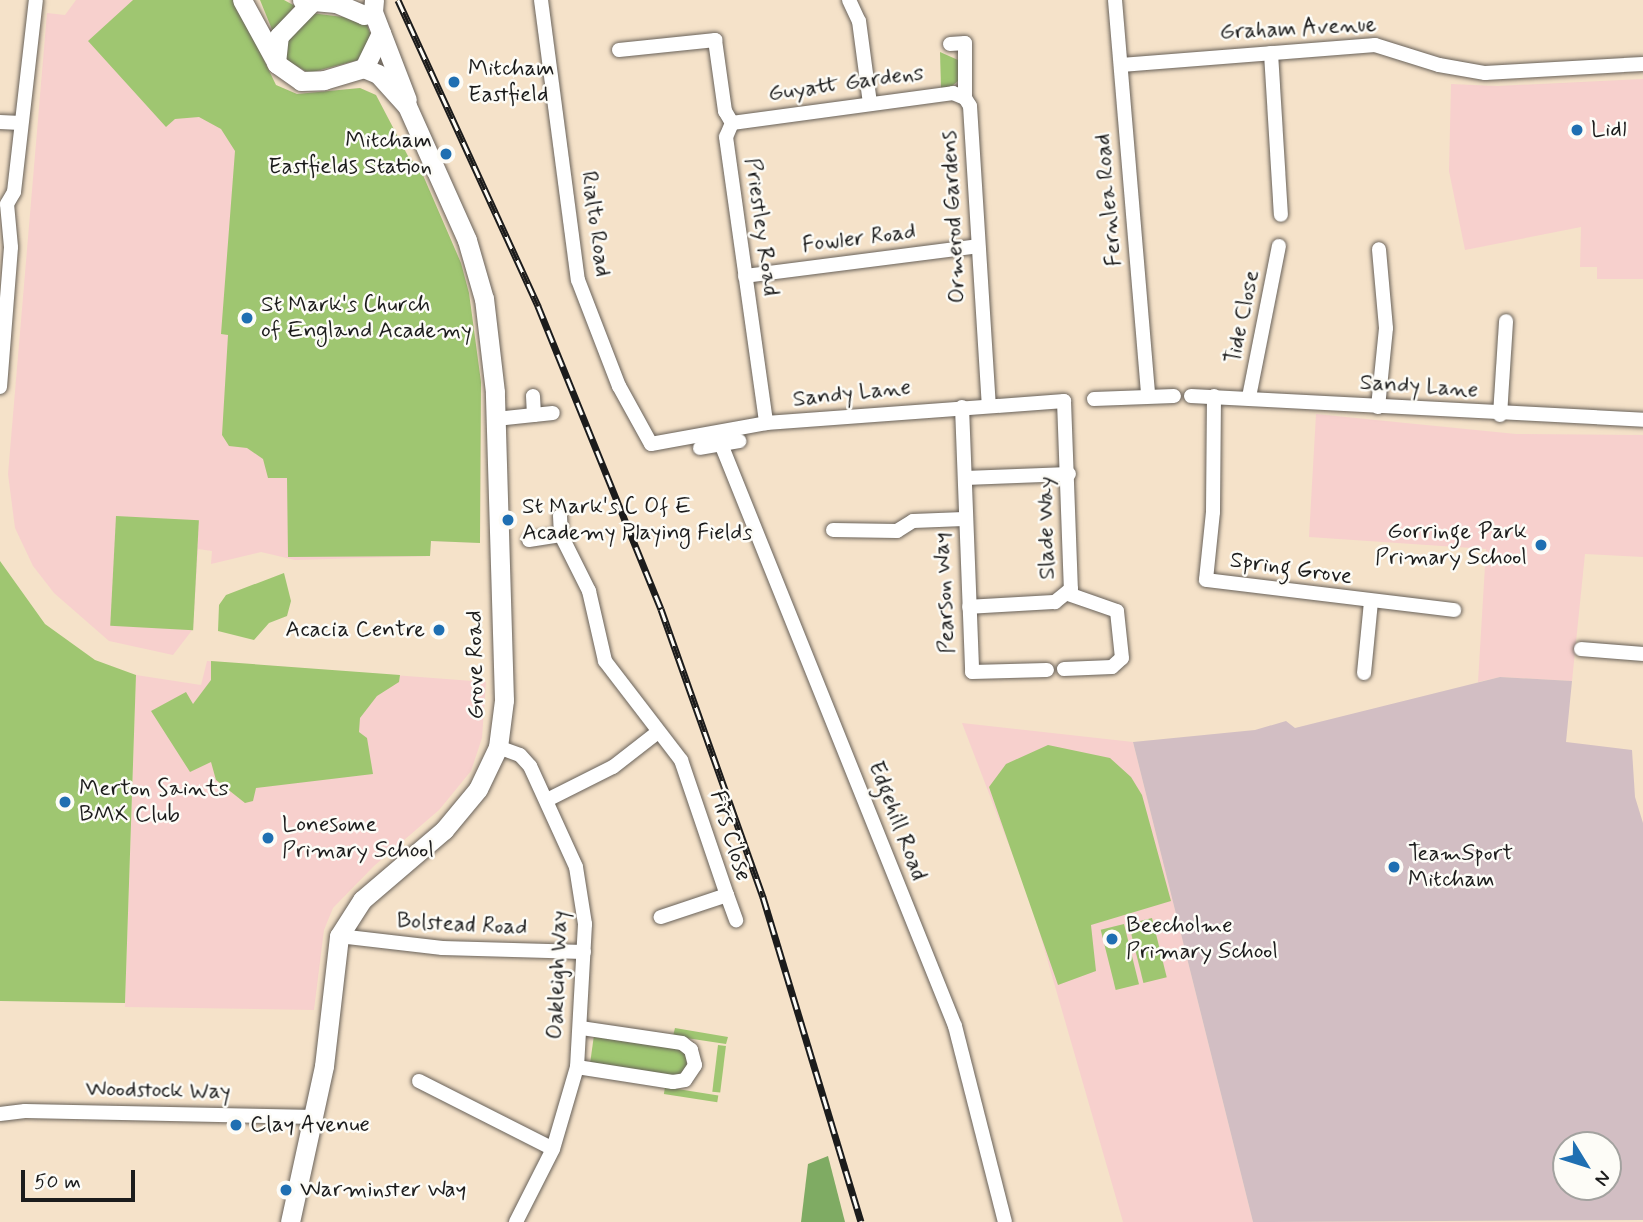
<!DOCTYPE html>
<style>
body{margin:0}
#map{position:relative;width:1643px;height:1222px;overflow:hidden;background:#f5e2c9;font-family:Mynerve,sans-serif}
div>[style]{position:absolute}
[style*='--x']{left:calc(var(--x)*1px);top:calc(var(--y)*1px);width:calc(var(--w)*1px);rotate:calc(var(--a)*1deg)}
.built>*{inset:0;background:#f7d0cd}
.industrial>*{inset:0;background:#d2bec3}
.green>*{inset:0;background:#9fc671;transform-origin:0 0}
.forest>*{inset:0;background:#7fab63}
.roads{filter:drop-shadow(0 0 2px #686159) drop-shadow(0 0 2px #686159)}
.street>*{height:14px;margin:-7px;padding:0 7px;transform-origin:7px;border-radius:7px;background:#fff}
.secondary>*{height:19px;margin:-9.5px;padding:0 9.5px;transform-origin:9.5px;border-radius:9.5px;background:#fff}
.rail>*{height:7px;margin-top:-3.5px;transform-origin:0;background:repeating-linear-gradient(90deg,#fdfcf7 0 13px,#1c1c1c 0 26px);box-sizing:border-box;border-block:2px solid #1c1c1c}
.dots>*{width:19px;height:19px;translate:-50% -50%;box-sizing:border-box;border:4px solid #fdfcf7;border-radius:50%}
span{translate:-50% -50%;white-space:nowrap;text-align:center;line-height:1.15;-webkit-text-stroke:5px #fdfcf7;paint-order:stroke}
.street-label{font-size:23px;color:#1c1c1c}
.poi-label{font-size:23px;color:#1c1c1c}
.left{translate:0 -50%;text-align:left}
.right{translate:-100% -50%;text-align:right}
.north{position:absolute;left:1552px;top:1131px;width:70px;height:70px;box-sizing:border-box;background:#fdfcf7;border:2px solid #a3a29f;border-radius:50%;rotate:128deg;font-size:19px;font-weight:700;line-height:28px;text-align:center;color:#1c1c1c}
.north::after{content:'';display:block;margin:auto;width:24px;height:32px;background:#1f6fb2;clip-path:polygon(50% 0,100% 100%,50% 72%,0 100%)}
.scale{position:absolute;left:21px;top:1170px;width:114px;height:32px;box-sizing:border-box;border:4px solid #1c1c1c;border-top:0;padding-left:9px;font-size:21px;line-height:24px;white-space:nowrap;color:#1c1c1c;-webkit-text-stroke:5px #fdfcf7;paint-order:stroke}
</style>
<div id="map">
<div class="built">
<i style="clip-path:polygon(76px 0,235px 0,276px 85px,297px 94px,360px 88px,376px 95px,409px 158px,419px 166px,461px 263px,469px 293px,481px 382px,480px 543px,431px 541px,430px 556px,295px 560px,261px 552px,211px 564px,212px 551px,198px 549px,193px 629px,173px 655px,109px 641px,54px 593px,33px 566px,15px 528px,8px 474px,47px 13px,65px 15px)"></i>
<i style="clip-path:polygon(1643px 79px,1643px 279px,1597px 279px,1597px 267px,1580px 267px,1581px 227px,1465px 250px,1449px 171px,1451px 84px,1497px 86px)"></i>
<i style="clip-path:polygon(1316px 414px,1516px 434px,1643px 435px,1643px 557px,1585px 554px,1572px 681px,1500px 677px,1478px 682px,1486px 549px,1309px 537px)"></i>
<i style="clip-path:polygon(207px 661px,486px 682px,482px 738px,471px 771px,439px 810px,374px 866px,333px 908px,324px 930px,314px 1010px,125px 1007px,136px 675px,201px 685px)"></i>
<i style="clip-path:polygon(962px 723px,1133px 742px,1253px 1222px,1123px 1222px,1031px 903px)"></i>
</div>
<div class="industrial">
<i style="clip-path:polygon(evenodd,1500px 677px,1572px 681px,1566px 742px,1632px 750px,1635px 797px,1643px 823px,1643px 1220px,1253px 1222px,1133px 742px,1255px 730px,1286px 721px,1295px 728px,1500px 677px,1566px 1145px,1608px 1145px,1608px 1187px,1566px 1187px,1566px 1145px)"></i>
</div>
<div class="green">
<i style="clip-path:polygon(133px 0,235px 0,276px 85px,297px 94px,360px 88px,376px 95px,409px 158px,419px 166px,461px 263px,469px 293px,481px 382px,480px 543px,431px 541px,430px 556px,288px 557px,287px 478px,268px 478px,263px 459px,247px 448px,229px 446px,222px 435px,228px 335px,221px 334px,235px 151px,221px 129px,199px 117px,175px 119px,166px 127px,88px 41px)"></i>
<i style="clip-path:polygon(260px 0,284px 0,295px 6px,273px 32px)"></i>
<i style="clip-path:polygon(311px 13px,359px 19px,367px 25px,371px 36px,362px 59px,309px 73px,286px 60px,285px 36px)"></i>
<i style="clip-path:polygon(940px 52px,958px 60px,958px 81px,952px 86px,941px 88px)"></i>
<i style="left:116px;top:516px;width:83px;height:110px;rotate:3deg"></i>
<i style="clip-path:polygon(0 561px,45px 624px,95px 660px,136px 675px,125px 1003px,0 1001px)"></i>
<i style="clip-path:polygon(284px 573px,291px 601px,287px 616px,269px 623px,254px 640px,218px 631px,219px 605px,226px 595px)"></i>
<i style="clip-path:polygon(211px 661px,400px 675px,399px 682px,377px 696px,360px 718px,359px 732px,367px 738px,373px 774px,256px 788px,253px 801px,245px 803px,216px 780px,211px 762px,190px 772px,151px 711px,186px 692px,193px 704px,211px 680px)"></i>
<i style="clip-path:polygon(1048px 745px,1110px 758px,1131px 777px,1142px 795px,1171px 901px,1091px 925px,1096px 971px,1058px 985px,989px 787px,1006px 764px)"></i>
<i style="left:1152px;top:918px;width:61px;height:24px;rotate:76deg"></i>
<i style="left:1124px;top:924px;width:62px;height:24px;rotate:76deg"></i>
<i style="clip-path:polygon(675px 1028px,728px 1037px,726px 1044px,673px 1036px)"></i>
<i style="clip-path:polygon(594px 1035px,679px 1048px,686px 1053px,687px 1068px,678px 1077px,590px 1064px)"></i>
<i style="left:718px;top:1045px;width:8px;height:47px;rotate:7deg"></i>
<i style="left:665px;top:1087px;width:54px;height:7px;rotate:9deg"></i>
</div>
<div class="forest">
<i style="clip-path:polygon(828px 1156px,845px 1222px,801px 1222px,808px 1164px)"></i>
</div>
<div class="roads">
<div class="street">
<i style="--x:541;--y:0;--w:282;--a:82.5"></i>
<i style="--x:578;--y:280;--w:114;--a:68.9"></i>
<i style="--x:619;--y:386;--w:66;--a:61.1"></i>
<i style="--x:651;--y:444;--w:117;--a:-10.3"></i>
<i style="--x:766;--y:423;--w:299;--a:-4.2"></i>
<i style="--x:1064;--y:401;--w:188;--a:87.9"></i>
<i style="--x:1071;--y:589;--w:21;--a:141"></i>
<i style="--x:1055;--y:602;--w:86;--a:176.7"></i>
<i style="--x:849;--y:0;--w:23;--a:65"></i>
<i style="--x:859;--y:21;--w:83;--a:82.4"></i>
<i style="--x:1115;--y:0;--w:397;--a:85.2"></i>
<i style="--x:950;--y:44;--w:15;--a:-4"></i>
<i style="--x:965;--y:43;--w:55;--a:90"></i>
<i style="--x:965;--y:98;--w:9;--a:58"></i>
<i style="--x:970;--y:106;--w:300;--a:86.4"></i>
<i style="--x:619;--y:50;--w:97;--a:-5.9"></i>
<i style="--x:715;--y:40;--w:72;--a:82"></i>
<i style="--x:725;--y:111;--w:14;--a:60"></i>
<i style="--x:732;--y:123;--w:15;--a:113"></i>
<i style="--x:726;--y:137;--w:289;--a:82"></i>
<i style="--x:1271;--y:53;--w:162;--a:86.5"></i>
<i style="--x:1121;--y:65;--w:255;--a:-4.5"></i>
<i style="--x:1375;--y:45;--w:67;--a:17.4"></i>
<i style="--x:1439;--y:65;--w:47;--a:9.9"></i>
<i style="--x:1485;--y:73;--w:158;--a:-3.3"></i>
<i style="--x:0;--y:122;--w:21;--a:3"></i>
<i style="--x:732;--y:123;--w:223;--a:-7.7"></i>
<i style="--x:953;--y:93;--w:13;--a:23"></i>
<i style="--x:745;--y:276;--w:235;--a:-7.3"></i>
<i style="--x:0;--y:387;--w:140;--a:-85.5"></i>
<i style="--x:11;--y:247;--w:43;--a:-95.3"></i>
<i style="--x:7;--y:204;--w:14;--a:-60"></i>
<i style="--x:14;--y:192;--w:193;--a:-83.5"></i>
<i style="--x:533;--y:396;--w:19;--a:87"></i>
<i style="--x:1191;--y:396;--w:453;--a:3"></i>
<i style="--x:1214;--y:396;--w:116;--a:90.5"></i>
<i style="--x:1213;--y:512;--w:68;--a:95.9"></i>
<i style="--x:1206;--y:580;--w:250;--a:6.9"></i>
<i style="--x:1249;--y:397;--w:154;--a:-78.8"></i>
<i style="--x:1094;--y:399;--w:80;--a:-2.1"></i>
<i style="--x:962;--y:407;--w:265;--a:87.8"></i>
<i style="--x:972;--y:672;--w:75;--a:-1.5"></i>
<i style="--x:1378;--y:407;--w:79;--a:-84.2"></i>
<i style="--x:1386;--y:328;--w:79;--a:-95.1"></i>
<i style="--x:1500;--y:415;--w:94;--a:-86.3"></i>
<i style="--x:496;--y:419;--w:57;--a:-6"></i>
<i style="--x:721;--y:444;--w:627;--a:68.1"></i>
<i style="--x:955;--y:1026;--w:202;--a:75.7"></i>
<i style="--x:700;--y:448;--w:40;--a:-10"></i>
<i style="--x:965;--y:478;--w:104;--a:-2.2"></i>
<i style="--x:560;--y:516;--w:19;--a:87"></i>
<i style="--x:561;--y:535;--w:63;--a:63.4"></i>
<i style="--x:589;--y:591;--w:72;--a:77.1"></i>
<i style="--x:605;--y:661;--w:125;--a:52.5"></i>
<i style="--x:681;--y:760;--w:143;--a:71.2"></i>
<i style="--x:727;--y:895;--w:70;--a:161.6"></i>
<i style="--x:833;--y:530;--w:64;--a:0.9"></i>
<i style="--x:897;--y:531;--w:19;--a:-32"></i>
<i style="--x:913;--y:521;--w:51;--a:-2.2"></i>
<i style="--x:529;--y:540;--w:32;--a:-9"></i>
<i style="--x:1581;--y:649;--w:62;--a:4.6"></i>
<i style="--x:1064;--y:669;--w:48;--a:-2.4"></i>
<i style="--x:1112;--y:667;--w:13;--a:-42"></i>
<i style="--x:1122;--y:658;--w:47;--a:-96.1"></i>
<i style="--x:1117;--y:611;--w:52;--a:-160.9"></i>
<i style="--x:1364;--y:673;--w:71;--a:-84.4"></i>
<i style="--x:498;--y:747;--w:23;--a:20"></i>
<i style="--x:520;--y:755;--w:15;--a:48"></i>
<i style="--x:530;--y:766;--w:111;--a:65.5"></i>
<i style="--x:576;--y:867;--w:58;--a:81"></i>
<i style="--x:585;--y:924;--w:143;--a:93.2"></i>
<i style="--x:577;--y:1067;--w:85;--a:106.3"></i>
<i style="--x:553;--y:1149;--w:82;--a:116.9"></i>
<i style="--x:547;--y:800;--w:74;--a:-26.6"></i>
<i style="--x:613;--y:767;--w:57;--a:-37.9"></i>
<i style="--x:727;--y:895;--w:27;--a:70"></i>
<i style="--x:339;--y:936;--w:104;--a:6.6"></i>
<i style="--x:442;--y:948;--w:142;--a:1.6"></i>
<i style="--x:577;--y:1067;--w:97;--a:8.9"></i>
<i style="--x:673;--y:1082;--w:12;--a:-9"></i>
<i style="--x:685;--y:1080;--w:18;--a:-56"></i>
<i style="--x:695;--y:1065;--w:16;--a:-105"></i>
<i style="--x:691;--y:1050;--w:11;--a:-142"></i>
<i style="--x:682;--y:1043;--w:101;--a:-171.5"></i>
<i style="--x:419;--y:1081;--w:150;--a:26.9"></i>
<i style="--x:0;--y:1114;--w:25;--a:-7"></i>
<i style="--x:25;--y:1111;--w:290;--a:1.2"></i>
</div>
<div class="secondary">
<i style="--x:242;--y:0;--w:73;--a:61.3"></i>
<i style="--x:277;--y:64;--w:29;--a:35"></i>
<i style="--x:301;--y:81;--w:23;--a:-2"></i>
<i style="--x:324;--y:80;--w:42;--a:-16.7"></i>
<i style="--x:364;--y:68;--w:39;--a:-64"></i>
<i style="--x:302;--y:0;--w:34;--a:5"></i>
<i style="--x:336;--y:3;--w:30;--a:23"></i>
<i style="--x:364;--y:15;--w:9;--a:-18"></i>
<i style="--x:374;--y:0;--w:12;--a:95"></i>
<i style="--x:373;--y:12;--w:94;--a:68.9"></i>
<i style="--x:276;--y:63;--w:27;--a:-84"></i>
<i style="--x:279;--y:36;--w:46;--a:-45.9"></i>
<i style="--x:290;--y:1222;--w:160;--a:-77.7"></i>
<i style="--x:324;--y:1066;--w:131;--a:-83.4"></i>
<i style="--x:339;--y:936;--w:43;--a:-57.4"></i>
<i style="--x:362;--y:900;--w:108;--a:-40.5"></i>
<i style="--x:444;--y:830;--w:53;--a:-50.3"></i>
<i style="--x:478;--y:789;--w:47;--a:-64.5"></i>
<i style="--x:498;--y:747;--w:47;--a:-82.7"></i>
<i style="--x:504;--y:700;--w:308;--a:-91.7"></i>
<i style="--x:495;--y:392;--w:94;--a:-96.7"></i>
<i style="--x:484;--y:299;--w:61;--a:-106.1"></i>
<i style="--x:467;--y:240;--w:147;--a:-114.1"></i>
<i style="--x:407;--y:106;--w:43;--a:-132.2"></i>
<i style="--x:378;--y:74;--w:15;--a:-157"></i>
</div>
</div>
<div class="rail">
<i style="--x:398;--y:0;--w:337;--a:65.4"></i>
<i style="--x:538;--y:306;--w:327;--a:67.9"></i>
<i style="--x:661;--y:609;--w:306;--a:70.5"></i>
<i style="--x:763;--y:897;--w:339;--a:73.2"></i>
</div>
<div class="dots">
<i style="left:454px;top:82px;background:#1f6fb2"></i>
<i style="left:1577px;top:130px;background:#1f6fb2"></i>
<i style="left:446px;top:154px;background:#1f6fb2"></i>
<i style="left:247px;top:318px;background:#1f6fb2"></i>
<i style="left:508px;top:520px;background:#1f6fb2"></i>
<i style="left:1541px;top:545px;background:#1f6fb2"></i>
<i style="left:439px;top:630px;background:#1f6fb2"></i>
<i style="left:65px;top:802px;background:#1f6fb2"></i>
<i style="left:268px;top:838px;background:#1f6fb2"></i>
<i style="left:1394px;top:867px;background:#1f6fb2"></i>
<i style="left:1112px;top:939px;background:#1f6fb2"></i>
<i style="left:236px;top:1125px;background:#1f6fb2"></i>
<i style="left:286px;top:1190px;background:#1f6fb2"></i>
</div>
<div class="street-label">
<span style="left:1298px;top:29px;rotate:-3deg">Graham Avenue</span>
<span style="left:846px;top:84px;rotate:-8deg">Guyatt Gardens</span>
<span style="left:1109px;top:200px;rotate:-95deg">Fernlea Road</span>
<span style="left:954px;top:217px;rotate:-93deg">Ormerod Gardens</span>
<span style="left:595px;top:224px;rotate:82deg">Rialto Road</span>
<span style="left:761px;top:227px;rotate:82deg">Priestley Road</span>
<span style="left:859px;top:239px;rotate:-7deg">Fowler Road</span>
<span style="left:1243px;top:317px;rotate:-78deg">Tide Close</span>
<span style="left:1419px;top:387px;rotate:4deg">Sandy Lane</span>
<span style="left:852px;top:394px;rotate:-6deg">Sandy Lane</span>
<span style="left:1047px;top:528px;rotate:-91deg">Slade Way</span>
<span style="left:1291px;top:569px;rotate:8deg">Spring Grove</span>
<span style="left:945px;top:593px;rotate:-93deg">Pearson Way</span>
<span style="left:476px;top:665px;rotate:-91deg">Grove Road</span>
<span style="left:897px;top:821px;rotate:69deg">Edgehill Road</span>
<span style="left:730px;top:836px;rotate:73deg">Firs Close</span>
<span style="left:462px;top:925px;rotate:3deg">Bolstead Road</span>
<span style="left:558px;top:975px;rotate:-88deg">Oakleigh Way</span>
<span style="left:158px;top:1091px;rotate:1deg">Woodstock Way</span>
</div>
<div class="poi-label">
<span class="left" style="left:468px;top:82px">Mitcham<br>Eastfield</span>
<span class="left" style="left:1591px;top:130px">Lidl</span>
<span class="right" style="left:432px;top:154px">Mitcham<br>Eastfields Station</span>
<span class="left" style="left:261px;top:318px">St Mark's Church<br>of England Academy</span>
<span class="left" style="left:522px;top:520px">St Mark's C Of E<br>Academy Playing Fields</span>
<span class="right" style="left:1527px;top:545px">Gorringe Park<br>Primary School</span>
<span class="right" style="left:425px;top:630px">Acacia Centre</span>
<span class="left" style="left:79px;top:802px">Merton Saints<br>BMX Club</span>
<span class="left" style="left:282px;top:838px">Lonesome<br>Primary School</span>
<span class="left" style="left:1408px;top:867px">TeamSport<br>Mitcham</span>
<span class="left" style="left:1126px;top:939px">Beecholme<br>Primary School</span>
<span class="left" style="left:250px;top:1125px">Clay Avenue</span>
<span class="left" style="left:300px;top:1190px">Warminster Way</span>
</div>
<div class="north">N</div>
<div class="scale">50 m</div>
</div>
